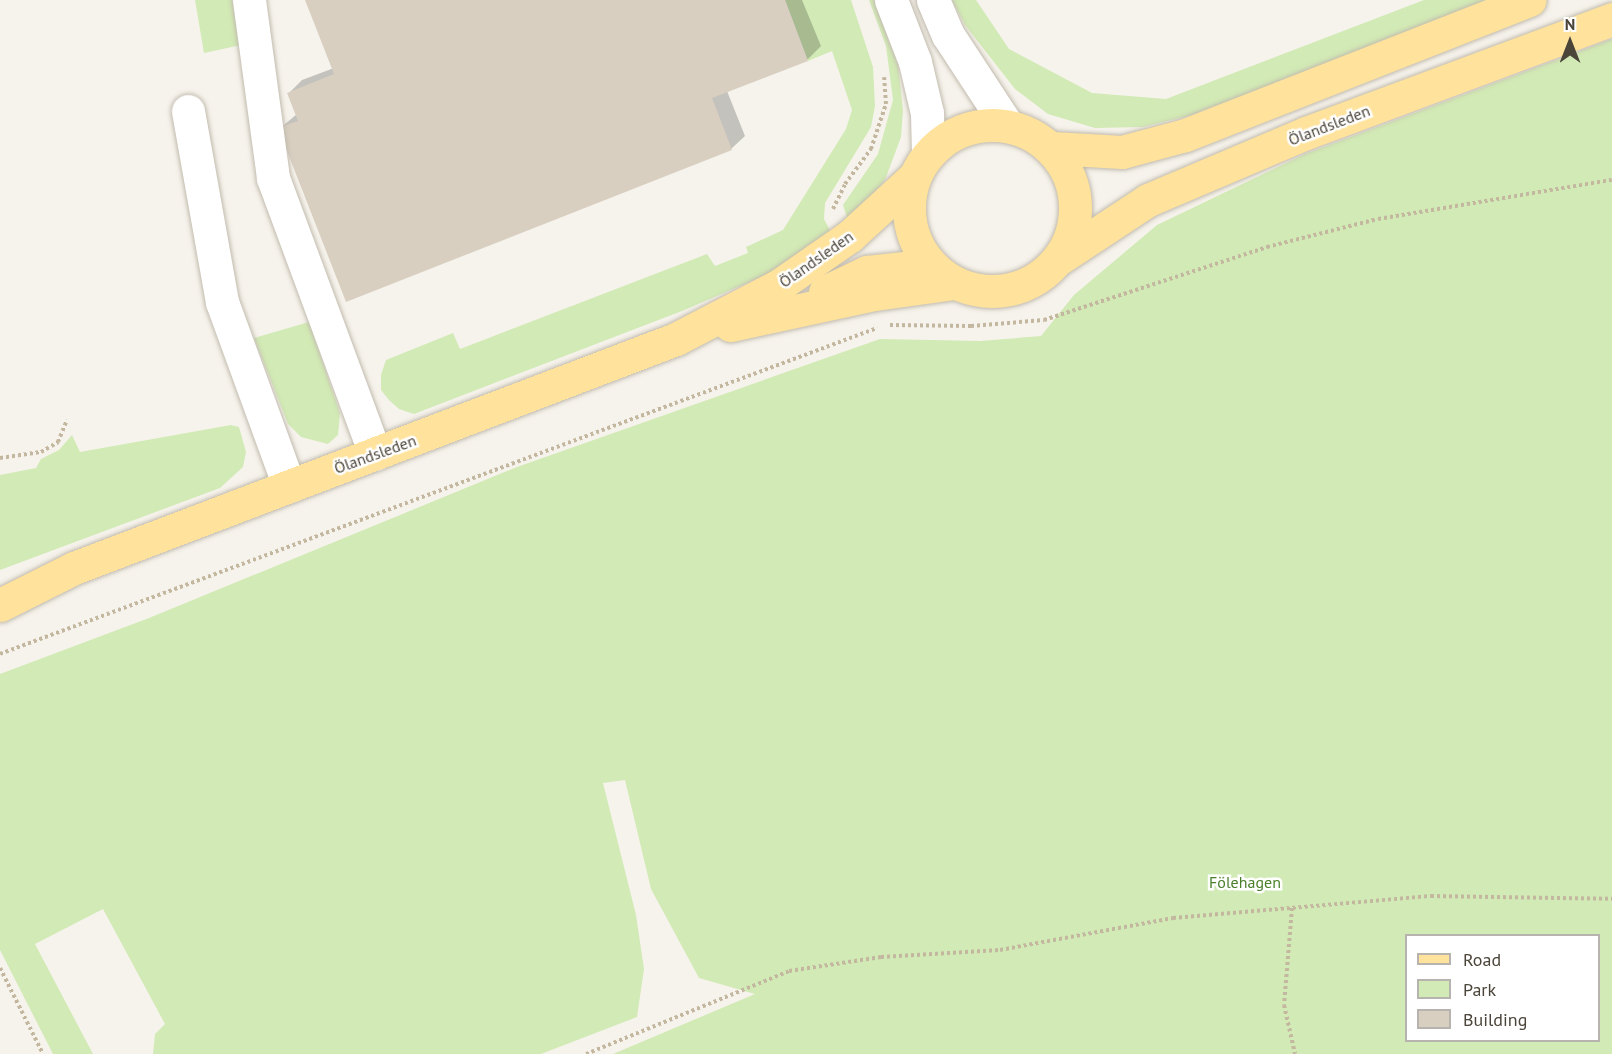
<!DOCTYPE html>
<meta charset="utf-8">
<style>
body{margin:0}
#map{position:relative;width:1612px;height:1054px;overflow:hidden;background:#f6f3ec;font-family:"PT Sans",sans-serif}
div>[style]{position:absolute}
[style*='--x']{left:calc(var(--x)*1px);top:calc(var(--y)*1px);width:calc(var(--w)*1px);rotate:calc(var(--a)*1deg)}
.green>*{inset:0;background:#d2eab5}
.shadow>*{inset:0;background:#0003}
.building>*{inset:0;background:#d8cfc1}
.path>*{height:4px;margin-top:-2px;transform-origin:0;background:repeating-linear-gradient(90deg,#c4b79f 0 3px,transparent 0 6px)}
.roads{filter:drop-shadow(0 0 2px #c2bbae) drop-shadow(0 0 2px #c2bbae)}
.minor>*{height:33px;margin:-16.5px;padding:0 16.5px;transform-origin:16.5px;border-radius:16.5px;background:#fff}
.major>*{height:33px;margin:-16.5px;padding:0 16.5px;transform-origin:16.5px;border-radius:16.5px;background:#ffe39c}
.major>.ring{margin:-16.5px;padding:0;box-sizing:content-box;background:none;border:33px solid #ffe39c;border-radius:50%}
span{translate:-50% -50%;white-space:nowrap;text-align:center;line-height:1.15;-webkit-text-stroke:5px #fff;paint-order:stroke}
.street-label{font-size:16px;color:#4b4439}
.park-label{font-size:16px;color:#4a7f2a}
.legend{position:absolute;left:1405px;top:934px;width:195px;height:108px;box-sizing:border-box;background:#fff;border:2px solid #b7b4b0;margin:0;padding:8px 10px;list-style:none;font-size:18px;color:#4b4439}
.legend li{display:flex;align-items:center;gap:12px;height:30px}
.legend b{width:30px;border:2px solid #b7b4b0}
.north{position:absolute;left:1540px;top:12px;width:60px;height:60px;-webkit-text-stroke:4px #fff;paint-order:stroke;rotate:0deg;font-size:16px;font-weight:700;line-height:24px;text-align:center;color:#4b4439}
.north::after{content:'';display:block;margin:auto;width:21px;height:27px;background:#4b4439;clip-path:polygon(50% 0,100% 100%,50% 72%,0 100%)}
</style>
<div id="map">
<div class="green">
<i style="clip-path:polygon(195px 0,232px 0,241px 45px,204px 53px)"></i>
<i style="clip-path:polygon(785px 0,851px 0,873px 67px,875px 106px,871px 127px,825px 203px,824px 219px,833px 236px,787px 266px,682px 311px,414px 414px,399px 409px,389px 400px,381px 390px,381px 375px,386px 360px,453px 333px,460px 349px,707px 254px,715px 266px,748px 253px,746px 247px,783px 230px,846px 129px,852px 110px,832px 51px,808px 61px)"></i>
<i style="clip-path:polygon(869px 0,874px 0,898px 65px,903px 111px,901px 137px,885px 180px,849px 224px,843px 205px,878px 154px,893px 100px,886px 46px)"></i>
<i style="clip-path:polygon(952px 0,976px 0,1009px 49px,1092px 93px,1166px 99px,1424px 0,1491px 0,1192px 115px,1143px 127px,1095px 128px,1048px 114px,1015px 89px,965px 25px)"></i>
<i style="clip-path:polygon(evenodd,1612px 39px,1612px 1054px,613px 1054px,755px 994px,699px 978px,651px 889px,625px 780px,603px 783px,636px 915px,644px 969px,637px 1017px,541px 1054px,153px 1054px,155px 1034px,165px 1024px,103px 909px,35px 944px,93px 1054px,53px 1054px,0 950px,0 674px,149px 618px,517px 467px,880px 339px,980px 341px,1041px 336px,1074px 295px,1157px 225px,1305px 154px,1612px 39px,1406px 936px,1598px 936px,1598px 1040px,1406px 1040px,1406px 936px)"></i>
<i style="clip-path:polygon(309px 322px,340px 413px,338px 435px,328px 444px,301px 437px,288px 424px,254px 338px)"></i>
<i style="clip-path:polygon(231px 425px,239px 427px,246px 452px,243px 467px,220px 488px,0 570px,0 475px,36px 468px,41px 459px,59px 450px,72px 435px,80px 452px)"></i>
</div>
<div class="shadow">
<i style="clip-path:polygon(307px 0,802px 0,821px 46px,808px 59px,727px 91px,745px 136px,731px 149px,279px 129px,297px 114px,289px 93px,302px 80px,334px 68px)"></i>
</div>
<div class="building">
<i style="clip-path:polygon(305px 0,785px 0,808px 61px,712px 98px,732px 150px,346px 302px,278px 128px,298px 121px,287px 93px,334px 74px)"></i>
</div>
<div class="path">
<i style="--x:833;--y:209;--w:28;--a:-64"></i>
<i style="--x:845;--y:184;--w:44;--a:-53.4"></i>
<i style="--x:871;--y:149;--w:47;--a:-71.6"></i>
<i style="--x:886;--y:104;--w:27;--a:-94"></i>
<i style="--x:890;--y:325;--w:81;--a:0.7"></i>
<i style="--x:971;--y:326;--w:73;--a:-4.7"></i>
<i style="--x:1044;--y:320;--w:235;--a:-18.1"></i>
<i style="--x:1267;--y:247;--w:114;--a:-14.2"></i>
<i style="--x:1378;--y:219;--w:237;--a:-9.5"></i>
<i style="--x:0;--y:458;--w:41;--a:-8.3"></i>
<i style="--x:41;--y:452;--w:20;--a:-30"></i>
<i style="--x:58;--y:442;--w:24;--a:-68"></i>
<i style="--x:0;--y:654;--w:936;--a:-20.39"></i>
<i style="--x:1292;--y:908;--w:97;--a:94.7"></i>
<i style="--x:1284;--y:1005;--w:50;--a:77.3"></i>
<i style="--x:0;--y:968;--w:96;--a:63.4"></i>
<i style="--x:586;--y:1054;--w:219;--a:-22.2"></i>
<i style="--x:789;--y:971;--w:93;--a:-8.7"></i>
<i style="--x:881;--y:957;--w:119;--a:-3.4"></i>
<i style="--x:1000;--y:950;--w:176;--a:-10.5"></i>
<i style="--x:1173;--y:918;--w:259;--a:-4.9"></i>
<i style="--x:1431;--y:896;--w:181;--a:0.9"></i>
</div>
<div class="roads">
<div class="minor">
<i style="--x:249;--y:0;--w:180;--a:82.3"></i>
<i style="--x:273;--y:178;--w:294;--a:69.7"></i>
<i style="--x:891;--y:0;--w:66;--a:68.8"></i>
<i style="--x:915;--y:62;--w:52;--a:76.8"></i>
<i style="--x:927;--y:113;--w:40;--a:88.6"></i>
<i style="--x:933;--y:0;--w:38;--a:67"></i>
<i style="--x:948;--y:35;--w:108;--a:56.8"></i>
<i style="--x:188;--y:111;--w:194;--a:79.9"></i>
<i style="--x:222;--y:302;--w:196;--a:70"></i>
</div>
<div class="major">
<i class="ring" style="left:909px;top:125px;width:133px;height:133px"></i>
<i style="--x:1052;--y:148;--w:70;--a:3.3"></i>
<i style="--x:1122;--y:152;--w:65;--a:-15.1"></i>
<i style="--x:1185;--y:135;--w:370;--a:-21.4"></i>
<i style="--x:1060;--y:258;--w:105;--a:-33.4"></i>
<i style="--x:1148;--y:200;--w:172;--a:-23"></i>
<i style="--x:1306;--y:133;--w:327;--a:-20.4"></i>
<i style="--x:825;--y:292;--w:47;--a:-25.5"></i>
<i style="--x:867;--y:272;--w:54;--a:-6.3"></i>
<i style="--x:730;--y:325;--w:148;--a:-12.1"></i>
<i style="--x:875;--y:294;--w:80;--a:-7.9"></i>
<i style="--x:0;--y:605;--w:83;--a:-26.6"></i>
<i style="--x:74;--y:568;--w:644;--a:-20.83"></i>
<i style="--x:676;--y:339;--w:115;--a:-27.5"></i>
<i style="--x:778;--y:286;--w:88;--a:-34.8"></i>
<i style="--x:850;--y:236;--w:86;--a:-42.6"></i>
</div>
</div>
<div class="street-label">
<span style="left:1329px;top:125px;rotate:-21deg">Ölandsleden</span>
<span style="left:816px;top:259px;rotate:-35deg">Ölandsleden</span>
<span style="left:375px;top:454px;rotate:-20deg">Ölandsleden</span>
</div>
<div class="park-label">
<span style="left:1245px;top:882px">Fölehagen</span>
</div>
<ul class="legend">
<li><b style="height:8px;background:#ffe39c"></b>Road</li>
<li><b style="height:16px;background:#d2eab5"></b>Park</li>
<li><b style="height:16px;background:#d8cfc1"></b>Building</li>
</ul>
<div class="north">N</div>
</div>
